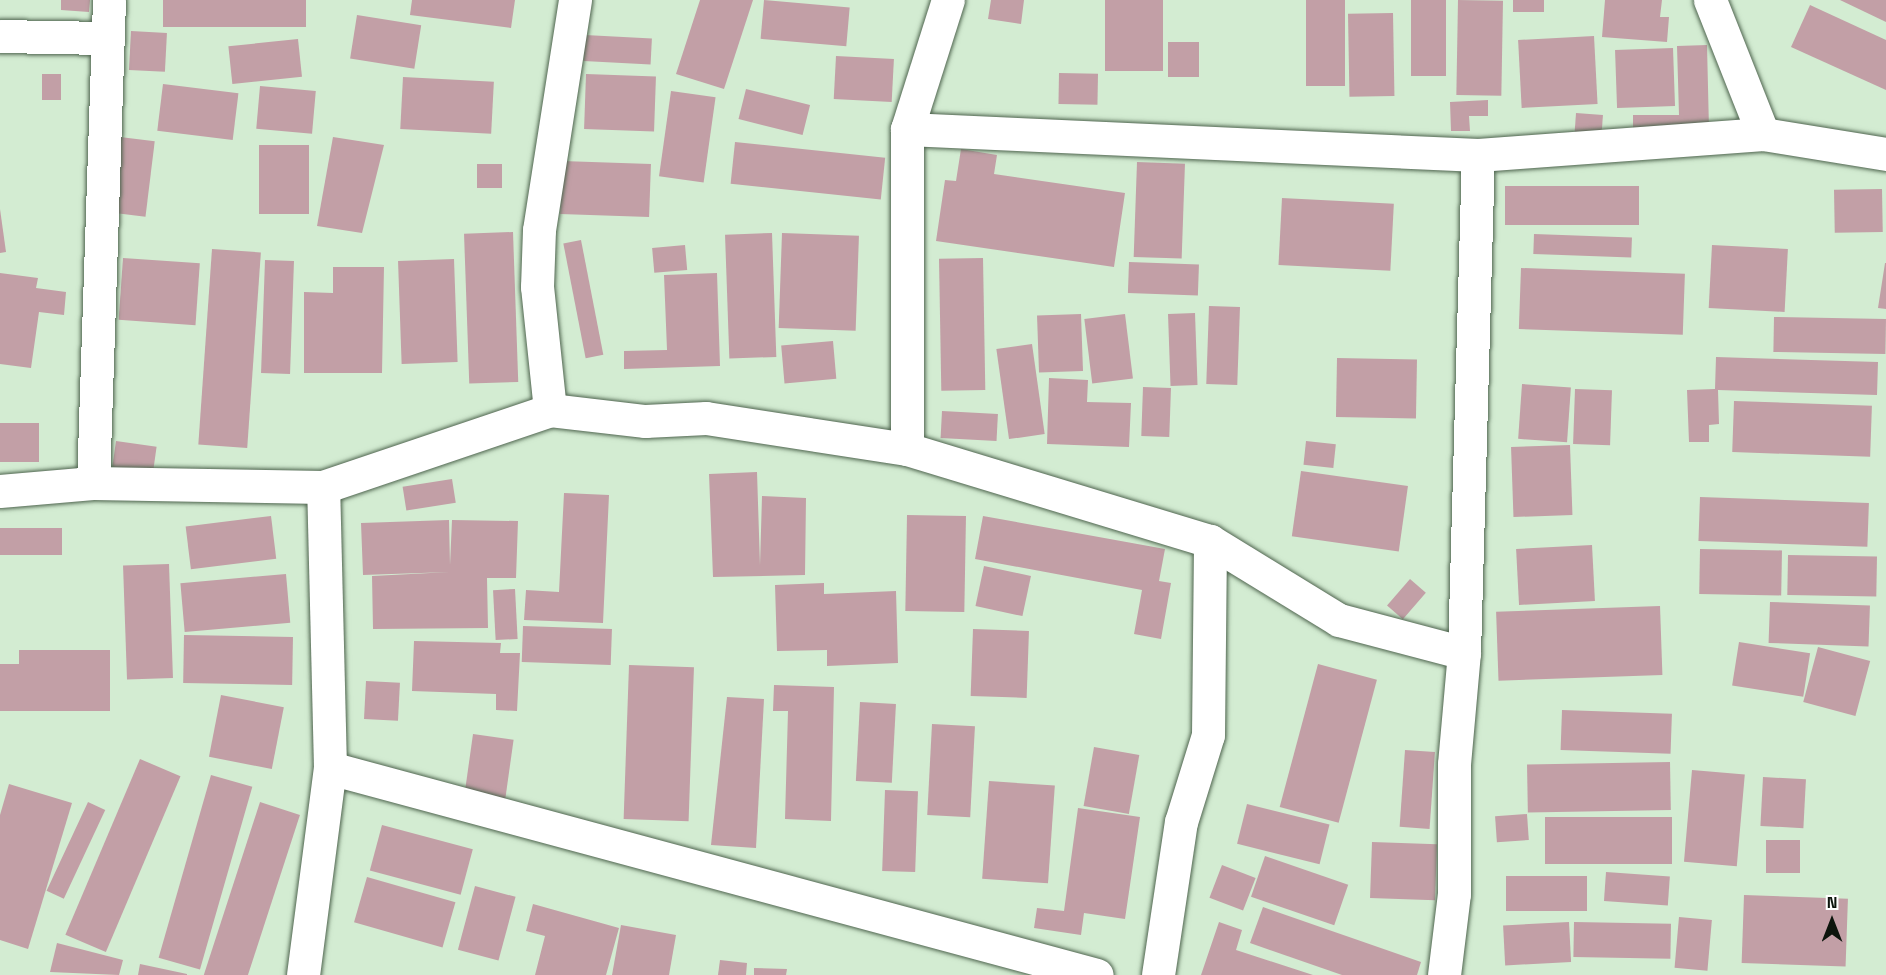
<!DOCTYPE html>
<style>
body{margin:0}
#map{position:relative;width:1886px;height:975px;overflow:hidden;background:#d3ecd2;font-family:"Space Grotesk",sans-serif}
div>[style]{position:absolute}
[style*='--x']{left:calc(var(--x)*1px);top:calc(var(--y)*1px);width:calc(var(--w)*1px);rotate:calc(var(--a)*1deg)}
.building>*{inset:0;background:#c29fa6;transform-origin:0 0}
.roads{filter:drop-shadow(0 0 2px #4f654f) drop-shadow(0 0 2px #4f654f)}
.minor>*{height:33px;margin:-16.5px;padding:0 16.5px;transform-origin:16.5px;border-radius:16.5px;background:#fff}
span{translate:-50% -50%;white-space:nowrap;text-align:center;line-height:1.15;-webkit-text-stroke:4.5px #fff;paint-order:stroke}
.north{position:absolute;left:1802px;top:891px;width:60px;height:60px;-webkit-text-stroke:4px #fff;paint-order:stroke;rotate:0deg;font-size:16px;font-weight:700;line-height:24px;text-align:center;color:#0d150d}
.north::after{content:'';display:block;margin:auto;width:21px;height:27px;background:#0d150d;clip-path:polygon(50% 0,100% 100%,50% 72%,0 100%)}
</style>
<div id="map">
<div class="building">
<i style="clip-path:polygon(61px 0,90px 0,89px 12px,61px 10px)"></i>
<i style="left:163px;top:0;width:143px;height:27px"></i>
<i style="clip-path:polygon(412px 0,515px 0,511px 28px,410px 15px)"></i>
<i style="clip-path:polygon(700px 0,753px 0,724px 89px,676px 74px)"></i>
<i style="left:764px;top:0;width:86px;height:39px;rotate:5deg"></i>
<i style="clip-path:polygon(991px 0,1024px 0,1021px 24px,988px 19px)"></i>
<i style="left:1105px;top:0;width:58px;height:71px"></i>
<i style="left:1306px;top:0;width:39px;height:86px"></i>
<i style="left:1411px;top:0;width:35px;height:76px"></i>
<i style="left:1458px;top:0;width:45px;height:95px;rotate:1deg"></i>
<i style="left:1513px;top:0;width:31px;height:12px"></i>
<i style="clip-path:polygon(1605px 0,1662px 0,1660px 17px,1669px 17px,1667px 42px,1602px 37px)"></i>
<i style="clip-path:polygon(1840px 0,1886px 0,1886px 22px)"></i>
<i style="clip-path:polygon(1810px 5px,1886px 40px,1886px 90px,1791px 47px)"></i>
<i style="left:1393px;top:13px;width:83px;height:45px;rotate:89deg"></i>
<i style="left:357px;top:15px;width:65px;height:44px;rotate:9deg"></i>
<i style="left:131px;top:31px;width:36px;height:39px;rotate:3deg"></i>
<i style="left:585px;top:35px;width:67px;height:26px;rotate:3deg"></i>
<i style="left:1594px;top:36px;width:68px;height:76px;rotate:87deg"></i>
<i style="left:298px;top:39px;width:38px;height:70px;rotate:84deg"></i>
<i style="left:1168px;top:42px;width:31px;height:35px"></i>
<i style="clip-path:polygon(1707px 45px,1709px 129px,1633px 130px,1633px 115px,1679px 115px,1677px 46px)"></i>
<i style="left:1673px;top:48px;width:58px;height:58px;rotate:88deg"></i>
<i style="left:836px;top:56px;width:58px;height:43px;rotate:3deg"></i>
<i style="left:1059px;top:73px;width:39px;height:31px;rotate:1deg"></i>
<i style="left:42px;top:74px;width:19px;height:26px"></i>
<i style="left:586px;top:74px;width:70px;height:55px;rotate:2deg"></i>
<i style="left:403px;top:77px;width:91px;height:52px;rotate:3deg"></i>
<i style="left:163px;top:84px;width:76px;height:47px;rotate:7deg"></i>
<i style="left:260px;top:86px;width:56px;height:43px;rotate:5deg"></i>
<i style="left:746px;top:89px;width:66px;height:31px;rotate:14deg"></i>
<i style="left:671px;top:91px;width:45px;height:86px;rotate:8deg"></i>
<i style="clip-path:polygon(1488px 100px,1488px 116px,1469px 116px,1470px 131px,1451px 131px,1450px 102px)"></i>
<i style="left:1576px;top:113px;width:27px;height:25px;rotate:4deg"></i>
<i style="left:120px;top:137px;width:35px;height:76px;rotate:7deg"></i>
<i style="clip-path:polygon(333px 137px,384px 145px,362px 233px,317px 226px)"></i>
<i style="left:735px;top:142px;width:151px;height:42px;rotate:6deg"></i>
<i style="left:259px;top:145px;width:50px;height:69px"></i>
<i style="clip-path:polygon(961px 149px,997px 155px,994px 174px,1125px 193px,1114px 267px,936px 241px,945px 180px,956px 181px)"></i>
<i style="left:562px;top:161px;width:89px;height:53px;rotate:2deg"></i>
<i style="left:1137px;top:162px;width:48px;height:95px;rotate:2deg"></i>
<i style="left:477px;top:164px;width:25px;height:24px"></i>
<i style="left:1505px;top:186px;width:134px;height:39px"></i>
<i style="left:1882px;top:189px;width:43px;height:48px;rotate:89deg"></i>
<i style="left:1282px;top:198px;width:112px;height:67px;rotate:3deg"></i>
<i style="clip-path:polygon(0 209px,6px 252px,0 253px)"></i>
<i style="left:513px;top:232px;width:150px;height:49px;rotate:88deg"></i>
<i style="left:772px;top:233px;width:124px;height:47px;rotate:88deg"></i>
<i style="left:782px;top:233px;width:77px;height:95px;rotate:2deg"></i>
<i style="left:1534px;top:234px;width:98px;height:20px;rotate:2deg"></i>
<i style="left:581px;top:240px;width:117px;height:18px;rotate:79deg"></i>
<i style="left:685px;top:245px;width:25px;height:33px;rotate:85deg"></i>
<i style="left:1712px;top:245px;width:76px;height:63px;rotate:3deg"></i>
<i style="left:212px;top:249px;width:49px;height:196px;rotate:4deg"></i>
<i style="left:123px;top:258px;width:77px;height:62px;rotate:4deg"></i>
<i style="left:983px;top:258px;width:132px;height:44px;rotate:89deg"></i>
<i style="left:454px;top:259px;width:103px;height:56px;rotate:88deg"></i>
<i style="left:265px;top:260px;width:29px;height:113px;rotate:2deg"></i>
<i style="left:1129px;top:262px;width:70px;height:31px;rotate:2deg"></i>
<i style="clip-path:polygon(1885px 263px,1886px 263px,1886px 309px,1878px 308px)"></i>
<i style="clip-path:polygon(333px 267px,384px 267px,382px 373px,304px 373px,304px 292px,333px 293px)"></i>
<i style="left:1521px;top:268px;width:164px;height:61px;rotate:2deg"></i>
<i style="clip-path:polygon(0 273px,38px 278px,36px 288px,66px 292px,64px 315px,39px 312px,31px 368px,0 364px)"></i>
<i style="clip-path:polygon(717px 273px,720px 366px,624px 369px,624px 351px,667px 350px,664px 275px)"></i>
<i style="left:1209px;top:306px;width:31px;height:78px;rotate:2deg"></i>
<i style="left:1195px;top:313px;width:72px;height:27px;rotate:88deg"></i>
<i style="left:1081px;top:314px;width:57px;height:44px;rotate:88deg"></i>
<i style="left:1125px;top:314px;width:65px;height:41px;rotate:83deg"></i>
<i style="left:1774px;top:317px;width:112px;height:35px;rotate:1deg"></i>
<i style="left:833px;top:341px;width:38px;height:52px;rotate:85deg"></i>
<i style="left:1032px;top:344px;width:91px;height:36px;rotate:82deg"></i>
<i style="clip-path:polygon(1716px 357px,1878px 362px,1877px 395px,1718px 390px,1719px 424px,1709px 425px,1709px 442px,1689px 442px,1687px 390px,1715px 389px)"></i>
<i style="left:1337px;top:358px;width:80px;height:59px;rotate:1deg"></i>
<i style="clip-path:polygon(1049px 378px,1088px 380px,1087px 402px,1131px 403px,1129px 447px,1047px 444px)"></i>
<i style="left:1522px;top:384px;width:49px;height:55px;rotate:4deg"></i>
<i style="left:1143px;top:387px;width:28px;height:49px;rotate:2deg"></i>
<i style="left:1575px;top:389px;width:37px;height:55px;rotate:2deg"></i>
<i style="left:1734px;top:401px;width:138px;height:51px;rotate:2deg"></i>
<i style="left:942px;top:411px;width:56px;height:27px;rotate:3deg"></i>
<i style="left:0;top:423px;width:39px;height:39px"></i>
<i style="left:116px;top:441px;width:41px;height:26px;rotate:8deg"></i>
<i style="left:1306px;top:441px;width:30px;height:24px;rotate:6deg"></i>
<i style="left:1570px;top:445px;width:70px;height:59px;rotate:88deg"></i>
<i style="left:1301px;top:471px;width:108px;height:66px;rotate:8deg"></i>
<i style="clip-path:polygon(757px 472px,760px 565px,762px 496px,806px 498px,805px 575px,713px 577px,709px 474px)"></i>
<i style="left:452px;top:479px;width:24px;height:50px;rotate:81deg"></i>
<i style="clip-path:polygon(564px 493px,609px 495px,603px 623px,524px 620px,526px 590px,559px 592px)"></i>
<i style="left:1700px;top:497px;width:169px;height:44px;rotate:2deg"></i>
<i style="left:907px;top:515px;width:59px;height:96px;rotate:1deg"></i>
<i style="left:271px;top:516px;width:43px;height:86px;rotate:83deg"></i>
<i style="clip-path:polygon(983px 516px,1165px 549px,1159px 581px,1171px 583px,1161px 639px,1134px 634px,1142px 590px,975px 559px)"></i>
<i style="clip-path:polygon(449px 520px,450px 565px,452px 520px,518px 521px,516px 578px,487px 578px,488px 628px,373px 629px,372px 576px,450px 572px,363px 575px,361px 523px)"></i>
<i style="left:62px;top:528px;width:27px;height:62px;rotate:90deg"></i>
<i style="left:1592px;top:545px;width:56px;height:76px;rotate:87deg"></i>
<i style="left:1700px;top:549px;width:82px;height:45px;rotate:1deg"></i>
<i style="left:1788px;top:555px;width:89px;height:40px;rotate:1deg"></i>
<i style="left:169px;top:564px;width:114px;height:46px;rotate:88deg"></i>
<i style="left:984px;top:566px;width:48px;height:41px;rotate:12deg"></i>
<i style="left:286px;top:574px;width:49px;height:106px;rotate:85deg"></i>
<i style="left:1410px;top:579px;width:21px;height:35px;rotate:41deg"></i>
<i style="clip-path:polygon(824px 583px,824px 594px,896px 591px,898px 663px,827px 666px,827px 650px,777px 651px,775px 585px)"></i>
<i style="left:515px;top:589px;width:50px;height:22px;rotate:87deg"></i>
<i style="left:1770px;top:602px;width:100px;height:41px;rotate:2deg"></i>
<i style="left:1660px;top:606px;width:69px;height:164px;rotate:88deg"></i>
<i style="left:523px;top:626px;width:89px;height:36px;rotate:2deg"></i>
<i style="left:973px;top:629px;width:56px;height:67px;rotate:2deg"></i>
<i style="left:184px;top:635px;width:109px;height:48px;rotate:1deg"></i>
<i style="clip-path:polygon(414px 641px,501px 643px,500px 653px,520px 653px,517px 711px,496px 710px,496px 694px,412px 691px)"></i>
<i style="left:1739px;top:642px;width:72px;height:44px;rotate:9deg"></i>
<i style="left:1818px;top:647px;width:54px;height:57px;rotate:15deg"></i>
<i style="clip-path:polygon(19px 650px,110px 650px,110px 711px,0 711px,0 664px,19px 664px)"></i>
<i style="left:1318px;top:664px;width:61px;height:148px;rotate:15deg"></i>
<i style="left:629px;top:665px;width:65px;height:154px;rotate:2deg"></i>
<i style="left:366px;top:681px;width:34px;height:38px;rotate:3deg"></i>
<i style="clip-path:polygon(774px 685px,834px 687px,831px 821px,785px 819px,788px 711px,773px 711px)"></i>
<i style="left:221px;top:695px;width:64px;height:63px;rotate:11deg"></i>
<i style="clip-path:polygon(727px 697px,764px 699px,756px 848px,711px 845px)"></i>
<i style="left:860px;top:702px;width:36px;height:79px;rotate:3deg"></i>
<i style="left:1562px;top:710px;width:110px;height:40px;rotate:2deg"></i>
<i style="left:932px;top:724px;width:43px;height:91px;rotate:3deg"></i>
<i style="left:473px;top:734px;width:41px;height:59px;rotate:8deg"></i>
<i style="left:1094px;top:747px;width:46px;height:60px;rotate:10deg"></i>
<i style="left:1405px;top:750px;width:30px;height:77px;rotate:4deg"></i>
<i style="left:140px;top:759px;width:44px;height:191px;rotate:23deg"></i>
<i style="left:1670px;top:762px;width:48px;height:143px;rotate:89deg"></i>
<i style="left:1692px;top:770px;width:53px;height:92px;rotate:5deg"></i>
<i style="left:211px;top:775px;width:43px;height:190px;rotate:16deg"></i>
<i style="left:1763px;top:777px;width:43px;height:49px;rotate:3deg"></i>
<i style="left:989px;top:781px;width:66px;height:98px;rotate:4deg"></i>
<i style="clip-path:polygon(9px 784px,72px 803px,28px 949px,0 940px,0 815px)"></i>
<i style="left:885px;top:790px;width:33px;height:81px;rotate:2deg"></i>
<i style="left:88px;top:802px;width:19px;height:98px;rotate:25deg"></i>
<i style="left:260px;top:802px;width:42px;height:183px;rotate:18deg"></i>
<i style="left:1247px;top:804px;width:85px;height:41px;rotate:14deg"></i>
<i style="clip-path:polygon(1078px 808px,1140px 817px,1125px 919px,1084px 913px,1081px 935px,1034px 928px,1037px 908px,1064px 911px)"></i>
<i style="left:1527px;top:814px;width:26px;height:32px;rotate:86deg"></i>
<i style="left:1672px;top:817px;width:47px;height:127px;rotate:90deg"></i>
<i style="left:382px;top:825px;width:94px;height:47px;rotate:15deg"></i>
<i style="left:1766px;top:840px;width:34px;height:33px"></i>
<i style="left:1372px;top:842px;width:65px;height:56px;rotate:2deg"></i>
<i style="left:1265px;top:856px;width:88px;height:43px;rotate:19deg"></i>
<i style="left:1222px;top:865px;width:36px;height:35px;rotate:21deg"></i>
<i style="left:1606px;top:872px;width:64px;height:29px;rotate:4deg"></i>
<i style="left:1506px;top:876px;width:81px;height:35px"></i>
<i style="left:367px;top:877px;width:92px;height:47px;rotate:16deg"></i>
<i style="left:475px;top:886px;width:42px;height:66px;rotate:15deg"></i>
<i style="left:1744px;top:895px;width:104px;height:68px;rotate:2deg"></i>
<i style="clip-path:polygon(533px 904px,619px 928px,606px 975px,535px 975px,545px 936px,526px 931px)"></i>
<i style="clip-path:polygon(1263px 907px,1421px 962px,1417px 975px,1342px 975px,1250px 943px)"></i>
<i style="left:1679px;top:917px;width:33px;height:51px;rotate:5deg"></i>
<i style="clip-path:polygon(1219px 922px,1242px 930px,1236px 950px,1313px 975px,1201px 975px)"></i>
<i style="left:1569px;top:922px;width:40px;height:66px;rotate:87deg"></i>
<i style="left:1574px;top:922px;width:97px;height:35px;rotate:1deg"></i>
<i style="clip-path:polygon(621px 925px,676px 935px,669px 975px,612px 975px)"></i>
<i style="clip-path:polygon(57px 943px,123px 960px,119px 975px,50px 972px)"></i>
<i style="clip-path:polygon(720px 960px,747px 963px,746px 975px,718px 975px)"></i>
<i style="clip-path:polygon(140px 964px,187px 974px,187px 975px,138px 975px)"></i>
<i style="clip-path:polygon(754px 968px,787px 969px,786px 975px,754px 975px)"></i>
</div>
<div class="roads">
<div class="minor">
<i style="--x:1710;--y:0;--w:144;--a:68.4"></i>
<i style="--x:0;--y:36;--w:106;--a:1.1"></i>
<i style="--x:907;--y:129;--w:572;--a:2.61"></i>
<i style="--x:1478;--y:155;--w:286;--a:-4.2"></i>
<i style="--x:1763;--y:134;--w:125;--a:9.2"></i>
<i style="--x:550;--y:410;--w:124;--a:-96"></i>
<i style="--x:537;--y:287;--w:57;--a:-88"></i>
<i style="--x:539;--y:230;--w:233;--a:-81.1"></i>
<i style="--x:907;--y:449;--w:317;--a:16.9"></i>
<i style="--x:1210;--y:541;--w:151;--a:31.5"></i>
<i style="--x:1339;--y:620;--w:129;--a:14.8"></i>
<i style="--x:93;--y:483;--w:483;--a:-88.1"></i>
<i style="--x:0;--y:491;--w:93;--a:-4.9"></i>
<i style="--x:93;--y:483;--w:230;--a:1"></i>
<i style="--x:323;--y:487;--w:240;--a:-18.7"></i>
<i style="--x:550;--y:410;--w:96;--a:6.6"></i>
<i style="--x:645;--y:421;--w:61;--a:-2.8"></i>
<i style="--x:706;--y:418;--w:203;--a:8.8"></i>
<i style="--x:907;--y:449;--w:320;--a:-90"></i>
<i style="--x:907;--y:129;--w:135;--a:-72.4"></i>
<i style="--x:330;--y:768;--w:794;--a:15.1"></i>
<i style="--x:303;--y:975;--w:209;--a:-82.6"></i>
<i style="--x:330;--y:768;--w:281;--a:-91.4"></i>
<i style="--x:1158;--y:975;--w:155;--a:-81.5"></i>
<i style="--x:1181;--y:822;--w:91;--a:-72.8"></i>
<i style="--x:1208;--y:735;--w:194;--a:-89.4"></i>
<i style="--x:1444;--y:975;--w:82;--a:-83"></i>
<i style="--x:1454;--y:894;--w:130;--a:-90"></i>
<i style="--x:1454;--y:764;--w:111;--a:-84.9"></i>
<i style="--x:1464;--y:653;--w:498;--a:-88.4"></i>
</div>
</div>
<div class="north">N</div>
</div>
